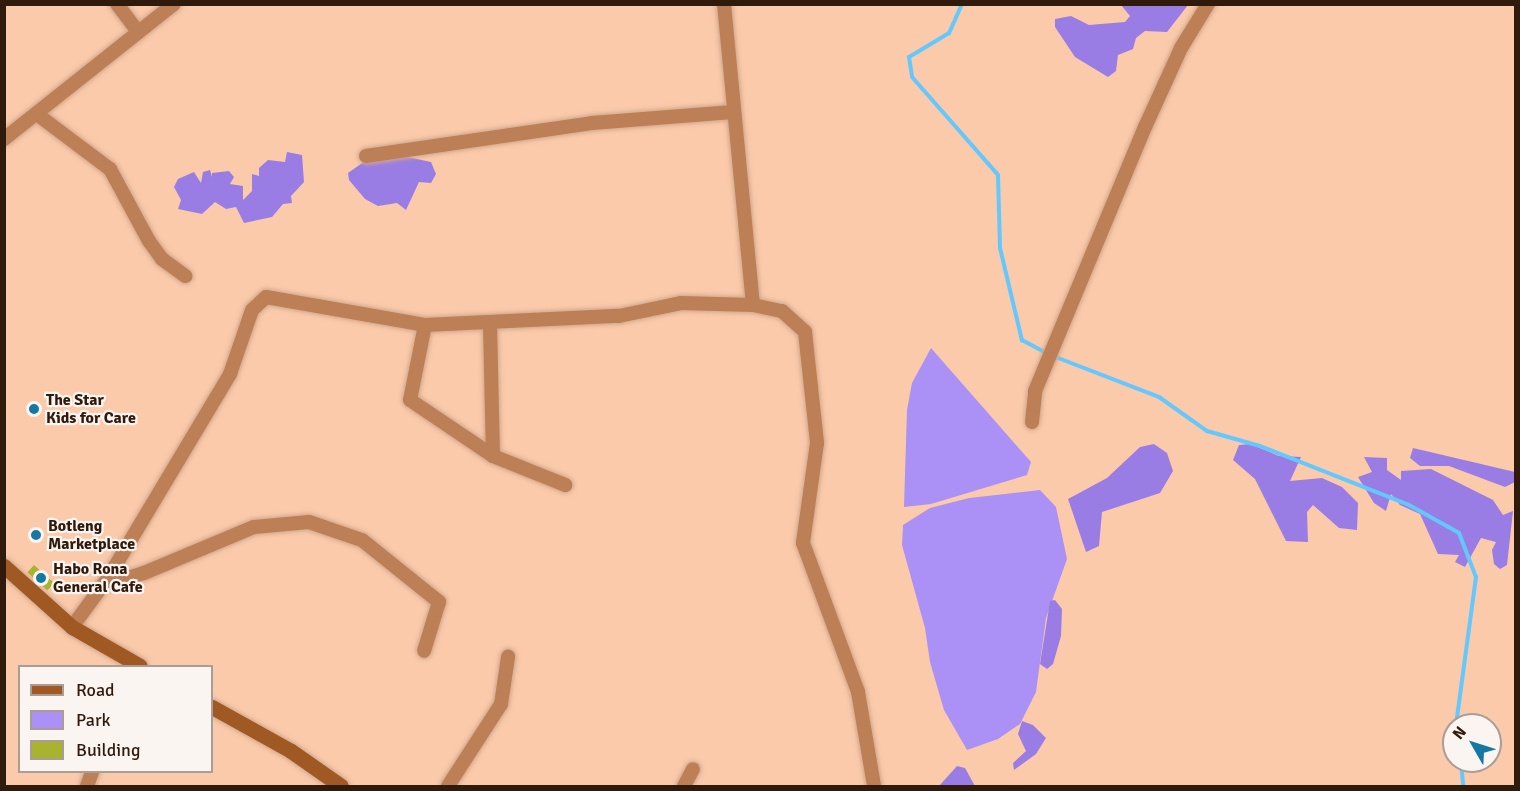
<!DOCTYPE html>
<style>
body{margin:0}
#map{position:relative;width:1520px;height:791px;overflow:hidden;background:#facaab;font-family:Signika,sans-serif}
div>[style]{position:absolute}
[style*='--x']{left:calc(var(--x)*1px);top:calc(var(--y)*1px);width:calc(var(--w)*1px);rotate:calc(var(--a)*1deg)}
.green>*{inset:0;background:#ab91f5}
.forest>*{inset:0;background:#997de4}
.stream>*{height:4px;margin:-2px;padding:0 2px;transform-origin:2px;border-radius:2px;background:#63c8fe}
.building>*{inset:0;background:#a8b42d;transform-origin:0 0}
.roads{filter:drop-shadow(0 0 2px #d2a78b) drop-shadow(0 0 2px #d2a78b)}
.street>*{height:14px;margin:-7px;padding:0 7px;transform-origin:7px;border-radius:7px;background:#bd7f56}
.secondary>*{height:15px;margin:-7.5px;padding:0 7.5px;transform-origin:7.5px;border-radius:7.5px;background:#a05922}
.dots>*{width:16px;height:16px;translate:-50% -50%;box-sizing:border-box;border:3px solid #fbf5f1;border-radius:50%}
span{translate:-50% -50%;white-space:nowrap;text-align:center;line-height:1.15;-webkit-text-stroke:4.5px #fbf5f1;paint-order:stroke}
.poi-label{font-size:16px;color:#301a0b;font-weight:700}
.left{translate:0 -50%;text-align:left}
.frame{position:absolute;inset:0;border:6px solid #301a0b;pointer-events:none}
.legend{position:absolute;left:18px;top:665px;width:195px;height:108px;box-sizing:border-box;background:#fbf5f1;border:2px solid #aa9d95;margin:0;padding:8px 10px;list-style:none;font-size:18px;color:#301a0b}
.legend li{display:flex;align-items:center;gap:12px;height:30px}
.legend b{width:30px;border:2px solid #aa9d95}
.north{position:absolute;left:1442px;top:713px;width:60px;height:60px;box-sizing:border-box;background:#fbf5f1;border:2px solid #aa9d95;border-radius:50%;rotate:309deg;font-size:16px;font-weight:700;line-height:24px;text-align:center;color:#301a0b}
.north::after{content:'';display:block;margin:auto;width:21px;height:27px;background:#1578a4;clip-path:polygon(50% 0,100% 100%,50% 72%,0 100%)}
</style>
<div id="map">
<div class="green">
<i style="clip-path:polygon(931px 348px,1031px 462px,1027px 475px,931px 504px,904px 507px,907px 410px,912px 383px)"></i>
<i style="clip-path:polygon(1040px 490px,1056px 507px,1067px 559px,1046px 618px,1036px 692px,1020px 724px,998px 739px,967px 750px,944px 710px,930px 662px,925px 628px,902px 545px,903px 525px,930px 508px,969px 498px)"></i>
</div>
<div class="forest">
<i style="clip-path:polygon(1121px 5px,1188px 5px,1167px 32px,1145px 31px,1136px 38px,1133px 49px,1118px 55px,1116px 71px,1108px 77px,1075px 57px,1055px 27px,1055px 19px,1071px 16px,1089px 25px,1125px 22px,1130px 16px)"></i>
<i style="clip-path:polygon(287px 152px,302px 155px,304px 182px,291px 196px,292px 203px,283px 204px,272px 217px,244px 223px,236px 207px,226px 209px,215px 202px,202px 214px,178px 209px,181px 200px,174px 187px,178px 179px,194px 172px,201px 183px,203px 172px,210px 170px,212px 177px,212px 173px,229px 171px,234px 177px,230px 184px,243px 186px,243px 200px,252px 191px,252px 174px,259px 176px,259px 168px,268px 160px,285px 162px)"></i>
<i style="clip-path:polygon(403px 156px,431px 162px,436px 174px,431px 183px,419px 182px,406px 210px,397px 203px,378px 206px,365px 199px,349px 180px,348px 173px,365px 161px)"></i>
<i style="clip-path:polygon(1154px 444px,1167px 453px,1173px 471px,1160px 493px,1102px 512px,1099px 546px,1086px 552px,1068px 499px,1107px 478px,1140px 447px)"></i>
<i style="clip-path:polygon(1250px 444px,1279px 456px,1301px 457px,1290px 481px,1322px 478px,1342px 487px,1358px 503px,1357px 530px,1339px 528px,1313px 505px,1307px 512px,1308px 542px,1286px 541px,1255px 479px,1233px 460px,1239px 445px)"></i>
<i style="clip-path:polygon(1413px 448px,1515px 472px,1515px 482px,1505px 487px,1449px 466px,1420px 466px,1410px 458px)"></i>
<i style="clip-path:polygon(1364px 457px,1387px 458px,1387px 470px,1401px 480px,1401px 471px,1431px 469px,1493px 500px,1503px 515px,1513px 511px,1507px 565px,1500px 569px,1494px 564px,1492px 550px,1496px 542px,1481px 538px,1465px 567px,1455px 562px,1459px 555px,1438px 554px,1420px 514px,1400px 505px,1391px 494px,1386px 511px,1374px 503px,1358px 477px,1372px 472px)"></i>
<i style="clip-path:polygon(1055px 600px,1062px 609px,1061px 636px,1053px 664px,1047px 669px,1040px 664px,1050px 601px)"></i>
<i style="clip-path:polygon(1022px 721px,1033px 725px,1046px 738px,1036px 754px,1014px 770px,1013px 763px,1026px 751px,1018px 734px)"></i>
<i style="clip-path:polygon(957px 766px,965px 768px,975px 786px,939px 786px)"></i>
</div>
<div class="stream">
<i style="--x:962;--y:4;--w:32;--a:114"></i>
<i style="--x:949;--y:33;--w:47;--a:149"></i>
<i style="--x:909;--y:57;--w:20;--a:81"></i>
<i style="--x:912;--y:77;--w:130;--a:48.7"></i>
<i style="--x:998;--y:175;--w:73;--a:88.4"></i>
<i style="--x:1000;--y:248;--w:95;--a:76.6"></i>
<i style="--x:1022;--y:340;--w:27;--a:28"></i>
<i style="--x:1053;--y:356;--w:114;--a:21.1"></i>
<i style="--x:1159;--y:397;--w:59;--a:35.3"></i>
<i style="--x:1207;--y:431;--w:55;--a:15.8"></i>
<i style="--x:1260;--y:446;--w:160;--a:21.6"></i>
<i style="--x:1409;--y:505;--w:57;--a:29.2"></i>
<i style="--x:1459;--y:533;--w:47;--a:68.9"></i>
<i style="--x:1476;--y:577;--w:149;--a:97.7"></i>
<i style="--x:1461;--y:761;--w:25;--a:85"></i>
</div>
<div class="building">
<i style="left:34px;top:565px;width:27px;height:10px;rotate:42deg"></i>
</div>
<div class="roads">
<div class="street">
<i style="--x:117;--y:4;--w:35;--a:53"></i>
<i style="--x:724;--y:4;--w:302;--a:84.5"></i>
<i style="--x:38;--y:115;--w:90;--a:36.9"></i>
<i style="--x:110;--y:169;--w:82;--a:61.6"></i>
<i style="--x:149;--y:241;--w:22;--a:54"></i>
<i style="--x:162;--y:259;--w:29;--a:36"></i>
<i style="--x:4;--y:139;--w:217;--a:-38.5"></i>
<i style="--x:366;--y:156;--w:228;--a:-8.3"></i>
<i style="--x:592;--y:123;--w:141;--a:-4.5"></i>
<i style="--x:490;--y:324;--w:132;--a:88.7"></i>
<i style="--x:493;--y:456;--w:78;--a:21.9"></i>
<i style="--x:425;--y:325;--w:76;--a:101.3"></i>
<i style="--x:410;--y:400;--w:100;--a:34"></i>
<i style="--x:1032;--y:422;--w:31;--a:-84"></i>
<i style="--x:1035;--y:391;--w:286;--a:-67.4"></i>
<i style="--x:1145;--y:127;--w:87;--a:-65.5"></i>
<i style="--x:1181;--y:48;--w:52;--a:-58.5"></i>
<i style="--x:108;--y:578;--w:11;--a:15"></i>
<i style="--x:119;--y:581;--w:26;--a:-18"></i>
<i style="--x:144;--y:573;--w:119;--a:-22.7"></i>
<i style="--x:254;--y:527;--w:55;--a:-5.2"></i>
<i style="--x:309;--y:522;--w:56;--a:18.8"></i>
<i style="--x:362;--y:540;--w:99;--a:38.8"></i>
<i style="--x:439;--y:602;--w:51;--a:107"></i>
<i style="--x:72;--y:627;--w:61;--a:-53.7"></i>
<i style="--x:108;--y:578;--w:238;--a:-59.1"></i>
<i style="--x:230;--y:374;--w:68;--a:-71"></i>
<i style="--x:252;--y:310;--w:19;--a:-43"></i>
<i style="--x:266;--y:297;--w:161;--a:10"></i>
<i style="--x:425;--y:325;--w:194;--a:-2.7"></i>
<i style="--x:619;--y:316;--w:63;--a:-11.8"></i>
<i style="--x:681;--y:303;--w:72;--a:1.6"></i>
<i style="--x:753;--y:305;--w:30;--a:12"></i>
<i style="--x:782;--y:311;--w:31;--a:42"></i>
<i style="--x:805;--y:332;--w:112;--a:83.8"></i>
<i style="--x:817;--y:443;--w:101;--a:98"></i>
<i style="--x:803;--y:543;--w:159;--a:69.7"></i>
<i style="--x:858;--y:692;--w:95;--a:80.3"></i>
<i style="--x:87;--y:786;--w:15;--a:-70"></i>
<i style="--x:448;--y:786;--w:98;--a:-57.1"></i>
<i style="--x:501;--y:704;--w:48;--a:-81.5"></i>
<i style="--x:684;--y:786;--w:19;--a:-62"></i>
</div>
<div class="secondary">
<i style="--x:4;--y:566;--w:91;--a:41.9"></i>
<i style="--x:72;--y:627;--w:78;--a:29.8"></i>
<i style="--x:212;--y:707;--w:90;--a:29.1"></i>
<i style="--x:291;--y:751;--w:61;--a:35"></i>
</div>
</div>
<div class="dots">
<i style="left:34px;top:409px;background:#1578a4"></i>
<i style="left:36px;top:535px;background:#1578a4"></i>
<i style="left:41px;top:578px;background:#1578a4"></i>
</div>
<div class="poi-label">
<span class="left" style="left:46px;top:409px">The Star<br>Kids for Care</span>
<span class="left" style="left:48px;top:535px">Botleng<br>Marketplace</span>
<span class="left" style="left:53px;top:578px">Habo Rona<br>General Cafe</span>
</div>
<div class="frame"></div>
<ul class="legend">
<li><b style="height:8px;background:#a05922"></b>Road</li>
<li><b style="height:16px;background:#ab91f5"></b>Park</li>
<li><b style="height:16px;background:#a8b42d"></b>Building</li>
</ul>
<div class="north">N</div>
</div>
